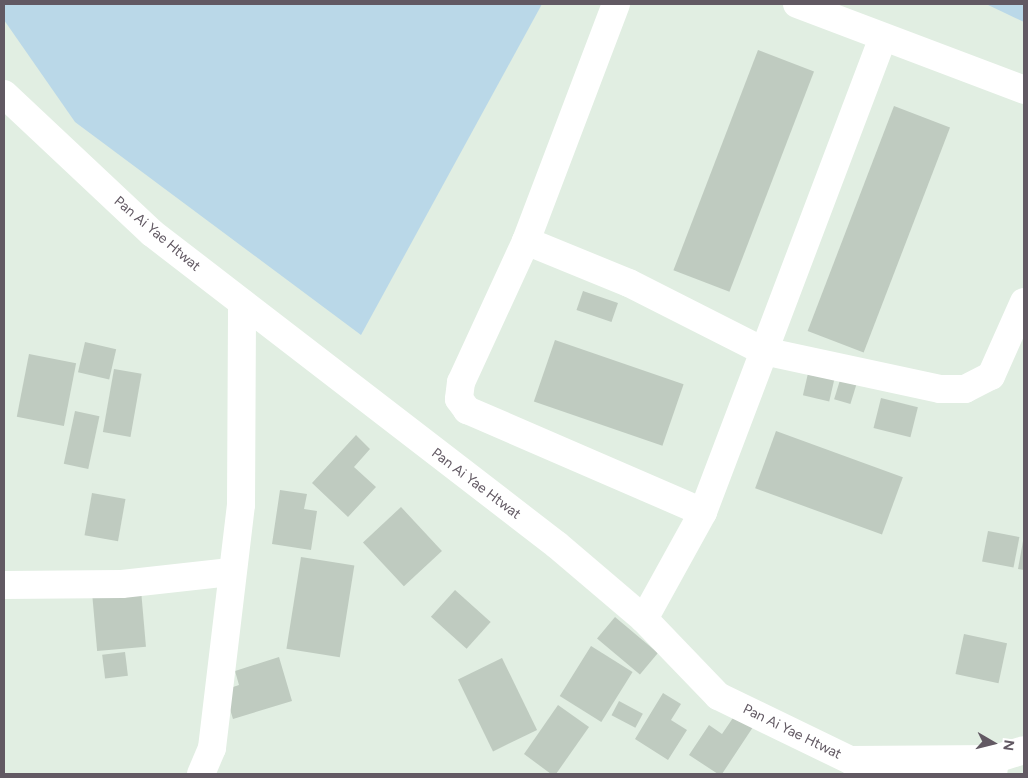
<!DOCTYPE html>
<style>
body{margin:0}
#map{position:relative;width:1028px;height:778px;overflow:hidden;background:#e1eee2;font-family:Figtree,sans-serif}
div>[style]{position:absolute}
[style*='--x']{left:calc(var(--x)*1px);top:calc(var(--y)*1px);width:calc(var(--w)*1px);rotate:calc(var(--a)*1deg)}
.green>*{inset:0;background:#bad8e8}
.building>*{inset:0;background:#bfcbc0;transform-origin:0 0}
.street>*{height:28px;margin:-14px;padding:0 14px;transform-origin:14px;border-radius:14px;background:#fff}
.secondary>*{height:28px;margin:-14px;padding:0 14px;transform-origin:14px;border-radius:14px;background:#fff}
span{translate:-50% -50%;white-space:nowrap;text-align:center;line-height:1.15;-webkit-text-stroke:4px #fff;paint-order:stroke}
.street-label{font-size:14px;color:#625963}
.frame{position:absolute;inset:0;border:5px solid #625963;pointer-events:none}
.north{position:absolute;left:968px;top:718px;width:50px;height:50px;-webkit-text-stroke:4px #fff;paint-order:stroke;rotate:98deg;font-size:14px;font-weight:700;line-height:20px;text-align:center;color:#625963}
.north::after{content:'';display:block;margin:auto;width:18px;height:22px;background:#625963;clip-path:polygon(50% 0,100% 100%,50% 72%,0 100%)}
</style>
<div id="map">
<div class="green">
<i style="clip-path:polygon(4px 4px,542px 4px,361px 335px,75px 122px,4px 20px)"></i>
<i style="clip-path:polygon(986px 4px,1024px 4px,1024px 22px)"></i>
</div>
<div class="building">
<i style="left:758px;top:50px;width:60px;height:236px;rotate:21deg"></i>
<i style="left:894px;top:106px;width:60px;height:241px;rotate:21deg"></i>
<i style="left:583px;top:291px;width:37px;height:20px;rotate:19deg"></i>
<i style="left:555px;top:340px;width:136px;height:65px;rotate:19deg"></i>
<i style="left:85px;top:342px;width:32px;height:31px;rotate:13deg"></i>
<i style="left:29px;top:354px;width:48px;height:64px;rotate:11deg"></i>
<i style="left:114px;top:369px;width:28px;height:64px;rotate:10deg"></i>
<i style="left:809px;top:369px;width:27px;height:27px;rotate:13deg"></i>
<i style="left:840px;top:380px;width:17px;height:20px;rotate:17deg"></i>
<i style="left:881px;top:398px;width:38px;height:31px;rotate:14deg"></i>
<i style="left:75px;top:411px;width:25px;height:54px;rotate:12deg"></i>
<i style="left:776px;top:431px;width:135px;height:61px;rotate:20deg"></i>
<i style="clip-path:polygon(356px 435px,370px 449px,354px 467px,376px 487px,348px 517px,312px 483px)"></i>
<i style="clip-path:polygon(280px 490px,307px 494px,304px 509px,317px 511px,311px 550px,272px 544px)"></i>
<i style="left:92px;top:493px;width:34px;height:43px;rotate:10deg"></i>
<i style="left:401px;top:507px;width:60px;height:52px;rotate:47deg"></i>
<i style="left:988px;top:531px;width:32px;height:31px;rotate:11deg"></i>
<i style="clip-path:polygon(1023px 541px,1024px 541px,1024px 570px,1018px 569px)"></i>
<i style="left:301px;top:557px;width:54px;height:93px;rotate:9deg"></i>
<i style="left:141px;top:590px;width:57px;height:49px;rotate:85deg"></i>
<i style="left:455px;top:590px;width:48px;height:36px;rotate:42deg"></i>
<i style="left:615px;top:617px;width:56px;height:28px;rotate:40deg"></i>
<i style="left:964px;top:634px;width:44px;height:41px;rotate:12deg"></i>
<i style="left:591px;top:646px;width:49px;height:59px;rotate:32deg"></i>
<i style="left:125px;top:652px;width:24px;height:23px;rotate:83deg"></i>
<i style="clip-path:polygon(279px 657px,292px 701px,233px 719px,224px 690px,239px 685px,235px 671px)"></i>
<i style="left:502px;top:658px;width:80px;height:49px;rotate:64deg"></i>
<i style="clip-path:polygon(663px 693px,681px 704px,671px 720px,687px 730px,668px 760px,635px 739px)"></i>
<i style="left:619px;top:701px;width:27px;height:16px;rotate:28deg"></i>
<i style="clip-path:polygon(558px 705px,589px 727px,556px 774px,551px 774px,524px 754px)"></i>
<i style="clip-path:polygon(737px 712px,755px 724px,722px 774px,718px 774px,689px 755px,709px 725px,722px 734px)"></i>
</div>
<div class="street">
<i style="--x:616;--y:4;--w:254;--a:110.8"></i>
<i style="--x:526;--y:241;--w:155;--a:114.7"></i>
<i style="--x:461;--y:382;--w:17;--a:97"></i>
<i style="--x:459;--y:399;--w:14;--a:54"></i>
<i style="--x:467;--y:410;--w:257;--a:23.4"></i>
<i style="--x:797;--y:4;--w:243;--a:20.7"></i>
<i style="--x:526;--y:241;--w:111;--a:22.2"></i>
<i style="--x:629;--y:283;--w:150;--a:26.9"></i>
<i style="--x:763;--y:351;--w:181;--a:12.1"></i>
<i style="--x:940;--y:389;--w:25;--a:0"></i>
<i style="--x:965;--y:389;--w:29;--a:-27"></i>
<i style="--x:991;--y:376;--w:81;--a:-66"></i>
<i style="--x:4;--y:585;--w:118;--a:-0.5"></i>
<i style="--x:122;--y:584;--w:109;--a:-6.3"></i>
<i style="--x:644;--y:619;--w:122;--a:-61.1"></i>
<i style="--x:703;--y:512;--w:505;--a:-69.23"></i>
<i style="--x:201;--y:774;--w:28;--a:-67"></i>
<i style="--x:212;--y:748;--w:245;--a:-83.2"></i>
<i style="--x:241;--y:505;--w:202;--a:-89.7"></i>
<i style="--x:993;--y:774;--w:15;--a:-82"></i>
<i style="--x:995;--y:759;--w:30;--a:-17"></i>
</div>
<div class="secondary">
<i style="--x:4;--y:94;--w:203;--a:43.2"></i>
<i style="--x:152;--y:233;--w:511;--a:37.61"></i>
<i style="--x:557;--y:545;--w:114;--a:40.4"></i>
<i style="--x:644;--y:619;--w:107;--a:46.1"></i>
<i style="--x:718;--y:696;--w:147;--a:25.9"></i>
<i style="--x:850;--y:760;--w:145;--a:-0.4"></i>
</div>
<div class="street-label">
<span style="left:157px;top:234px;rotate:40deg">Pan Ai Yae Htwat</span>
<span style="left:476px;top:484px;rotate:37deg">Pan Ai Yae Htwat</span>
<span style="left:792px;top:732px;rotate:26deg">Pan Ai Yae Htwat</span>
</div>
<div class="frame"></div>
<div class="north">N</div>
</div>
